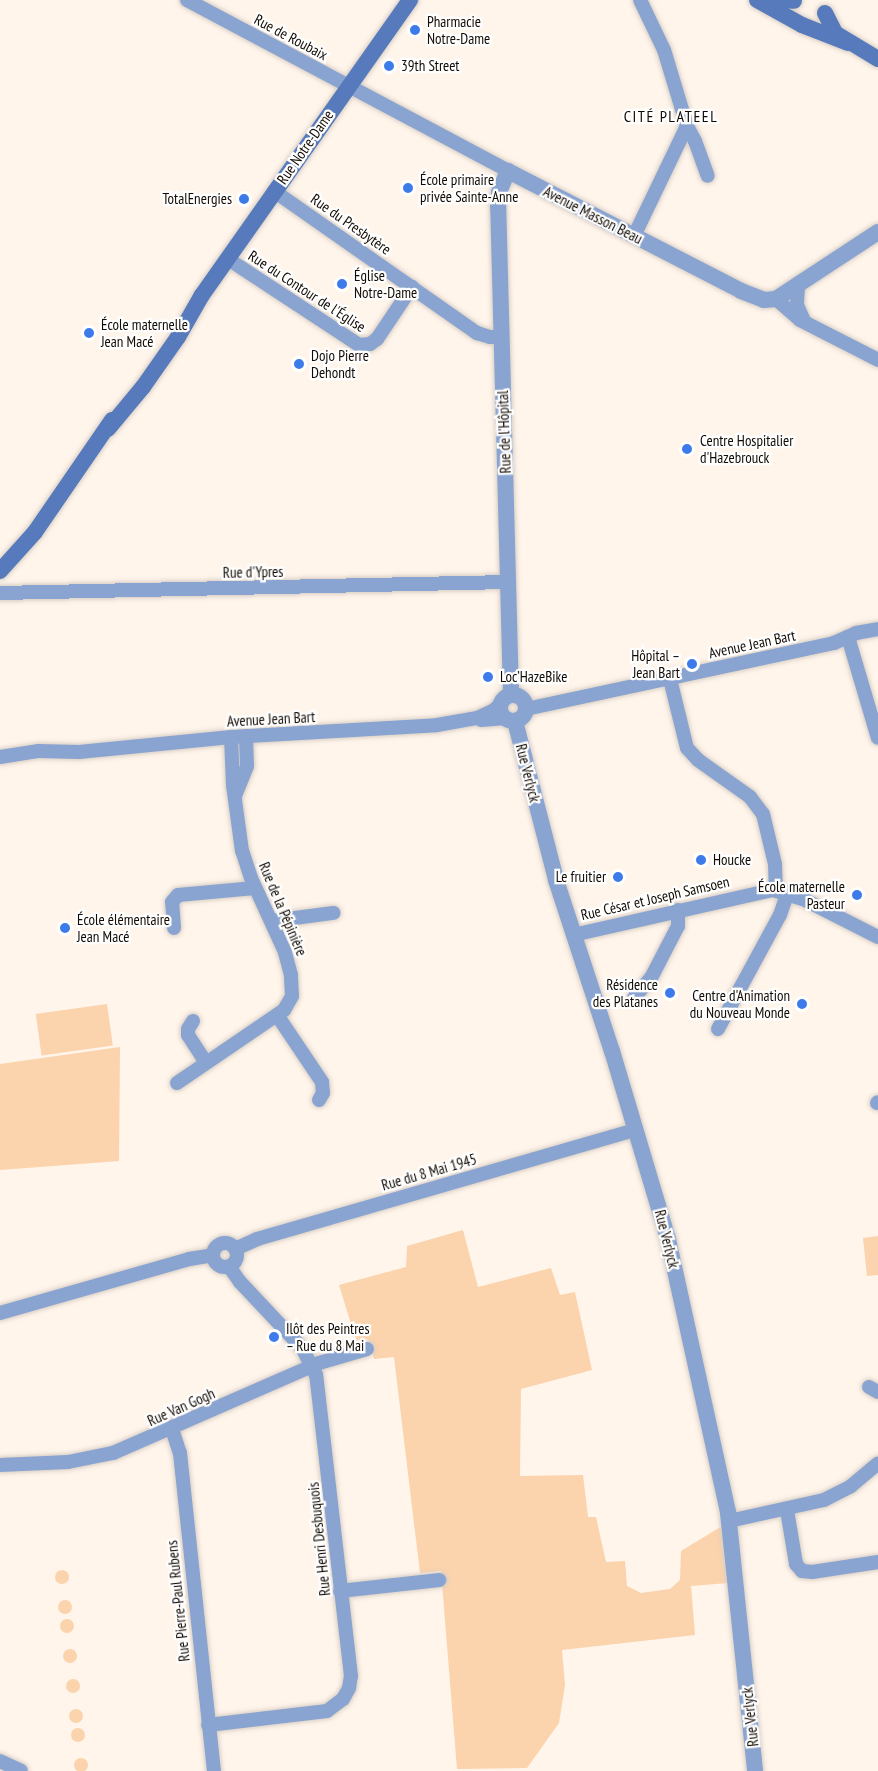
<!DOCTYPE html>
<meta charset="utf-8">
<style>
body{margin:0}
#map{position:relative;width:878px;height:1771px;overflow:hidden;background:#fff5eb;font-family:"PT Sans Narrow",sans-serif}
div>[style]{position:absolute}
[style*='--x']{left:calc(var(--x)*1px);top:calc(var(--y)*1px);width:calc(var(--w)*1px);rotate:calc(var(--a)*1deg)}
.green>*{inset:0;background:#fbd3ac;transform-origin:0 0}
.round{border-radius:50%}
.roads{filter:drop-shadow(0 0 2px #d9cfc6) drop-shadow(0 0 2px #d9cfc6)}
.minor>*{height:14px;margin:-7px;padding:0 7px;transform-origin:7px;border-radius:7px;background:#8aa4d1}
.minor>.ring{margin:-7px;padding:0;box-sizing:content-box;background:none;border:14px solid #8aa4d1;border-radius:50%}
.tertiary>*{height:16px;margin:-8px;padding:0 8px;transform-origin:8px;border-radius:8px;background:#8aa4d1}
.tertiary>.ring{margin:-8px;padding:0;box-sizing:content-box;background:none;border:16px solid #8aa4d1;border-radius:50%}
.secondary>*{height:16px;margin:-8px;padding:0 8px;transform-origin:8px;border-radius:8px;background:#567abb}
.dots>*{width:16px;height:16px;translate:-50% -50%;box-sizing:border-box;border:3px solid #fff;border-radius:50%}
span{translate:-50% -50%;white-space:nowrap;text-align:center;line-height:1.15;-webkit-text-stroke:4.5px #fff;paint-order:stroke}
.poi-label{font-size:15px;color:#120a03}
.left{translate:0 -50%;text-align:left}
.right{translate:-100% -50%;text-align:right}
.street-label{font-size:15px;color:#120a03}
.neighbourhood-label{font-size:16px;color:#120a03;letter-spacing:1.5px}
</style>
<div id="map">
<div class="green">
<i style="left:107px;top:1004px;width:42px;height:72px;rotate:82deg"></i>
<i style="clip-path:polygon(120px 1047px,119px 1161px,0 1170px,0 1064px)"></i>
<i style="clip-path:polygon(463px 1230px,478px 1287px,551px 1268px,560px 1295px,575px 1292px,592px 1370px,521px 1389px,520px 1476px,583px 1475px,588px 1517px,596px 1517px,606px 1562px,625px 1561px,627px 1586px,641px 1593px,670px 1589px,680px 1580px,681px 1551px,722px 1526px,728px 1583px,691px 1586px,695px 1635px,562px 1650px,565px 1685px,559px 1723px,527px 1768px,457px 1769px,441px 1571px,420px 1573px,394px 1357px,374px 1359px,368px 1339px,356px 1340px,339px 1285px,406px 1267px,407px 1246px)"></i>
<i style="clip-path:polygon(878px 1236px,878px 1275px,867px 1276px,863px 1238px)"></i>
<i class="round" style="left:55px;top:1570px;width:14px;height:14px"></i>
<i class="round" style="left:58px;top:1600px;width:14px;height:14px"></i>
<i class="round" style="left:60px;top:1619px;width:14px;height:14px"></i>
<i class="round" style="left:63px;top:1649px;width:14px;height:14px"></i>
<i class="round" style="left:66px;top:1679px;width:14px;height:14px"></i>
<i class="round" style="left:69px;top:1709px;width:14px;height:14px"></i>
<i class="round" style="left:71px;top:1728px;width:14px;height:14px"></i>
<i class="round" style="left:74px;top:1758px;width:14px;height:14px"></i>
</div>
<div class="roads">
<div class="minor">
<i style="--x:187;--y:0;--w:364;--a:28"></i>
<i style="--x:687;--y:126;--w:17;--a:62"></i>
<i style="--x:695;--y:141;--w:37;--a:70"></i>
<i style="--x:274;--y:191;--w:248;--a:35"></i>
<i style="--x:477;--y:333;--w:14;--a:17"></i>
<i style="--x:490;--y:337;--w:11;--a:0"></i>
<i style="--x:634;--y:236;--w:122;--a:-64.3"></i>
<i style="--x:687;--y:126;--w:79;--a:-106.8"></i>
<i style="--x:664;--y:50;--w:55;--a:-115.6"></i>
<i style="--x:228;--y:259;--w:157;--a:33.3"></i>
<i style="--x:359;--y:345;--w:11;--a:-5"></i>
<i style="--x:370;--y:344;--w:9;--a:-36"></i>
<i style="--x:377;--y:339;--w:63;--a:-56.1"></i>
<i style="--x:798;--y:285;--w:20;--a:93"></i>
<i style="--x:797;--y:305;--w:17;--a:66"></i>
<i style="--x:776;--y:299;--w:32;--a:41"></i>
<i style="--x:800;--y:320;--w:88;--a:27.1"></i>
<i style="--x:0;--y:593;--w:508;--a:-1.24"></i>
<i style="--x:848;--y:637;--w:105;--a:73.5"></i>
<i style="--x:670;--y:679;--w:71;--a:76.2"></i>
<i style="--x:687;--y:748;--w:16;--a:47"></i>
<i style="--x:698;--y:760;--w:64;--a:35.4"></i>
<i style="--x:750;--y:797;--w:21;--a:53"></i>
<i style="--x:763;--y:814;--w:51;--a:76.5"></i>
<i style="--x:775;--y:864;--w:26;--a:88"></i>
<i style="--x:526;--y:709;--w:315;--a:-12.1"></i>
<i style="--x:834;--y:643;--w:24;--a:-24"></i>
<i style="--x:856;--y:633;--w:22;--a:-10"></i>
<i style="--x:481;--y:720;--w:24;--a:-5"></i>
<i style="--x:0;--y:757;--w:38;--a:-9"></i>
<i style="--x:38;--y:751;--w:41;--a:1.4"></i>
<i style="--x:79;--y:752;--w:153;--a:-5.6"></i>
<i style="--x:231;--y:737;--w:206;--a:-3.3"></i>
<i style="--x:437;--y:725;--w:41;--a:-9.9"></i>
<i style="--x:477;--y:718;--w:19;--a:-25"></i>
<i style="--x:494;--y:710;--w:9;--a:-41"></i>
<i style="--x:235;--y:796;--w:32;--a:-68"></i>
<i style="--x:247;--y:766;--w:30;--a:-92"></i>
<i style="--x:272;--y:921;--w:62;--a:-7.5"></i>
<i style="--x:174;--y:928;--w:26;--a:-94"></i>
<i style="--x:172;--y:902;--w:9;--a:-49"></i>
<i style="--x:178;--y:895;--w:77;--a:-5.2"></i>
<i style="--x:573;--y:935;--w:205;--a:-12.7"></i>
<i style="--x:773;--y:890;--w:31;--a:17"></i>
<i style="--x:803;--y:899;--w:84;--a:26.9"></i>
<i style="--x:634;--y:998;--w:26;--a:-50"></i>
<i style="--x:651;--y:978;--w:59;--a:-62.6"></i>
<i style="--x:678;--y:926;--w:16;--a:-90"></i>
<i style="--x:277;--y:1015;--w:81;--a:56.1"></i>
<i style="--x:322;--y:1082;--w:11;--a:85"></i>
<i style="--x:323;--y:1093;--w:8;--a:120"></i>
<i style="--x:193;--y:1021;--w:9;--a:122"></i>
<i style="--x:188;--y:1029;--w:6;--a:90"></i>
<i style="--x:188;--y:1035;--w:33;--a:57"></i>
<i style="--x:718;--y:1029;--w:130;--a:-61.5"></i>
<i style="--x:780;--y:915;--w:24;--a:-71"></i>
<i style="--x:177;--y:1083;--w:130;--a:-34.3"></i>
<i style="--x:284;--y:1010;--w:16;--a:-60"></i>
<i style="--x:292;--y:996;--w:21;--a:-93"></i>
<i style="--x:291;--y:975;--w:24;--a:-105"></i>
<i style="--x:285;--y:952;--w:81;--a:-114.7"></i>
<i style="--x:251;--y:878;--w:28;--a:-108"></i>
<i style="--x:242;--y:851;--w:67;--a:-97.8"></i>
<i style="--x:233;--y:785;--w:48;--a:-92.4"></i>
<i style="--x:877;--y:1103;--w:1;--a:-45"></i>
<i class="ring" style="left:213px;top:1243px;width:10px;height:10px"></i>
<i style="--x:235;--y:1249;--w:24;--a:-24"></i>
<i style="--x:257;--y:1239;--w:392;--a:-16.1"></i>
<i style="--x:0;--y:1313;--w:197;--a:-15.9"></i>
<i style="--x:189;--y:1259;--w:24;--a:-9"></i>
<i style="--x:869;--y:1387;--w:10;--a:29"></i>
<i style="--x:172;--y:1429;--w:25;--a:72"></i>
<i style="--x:180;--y:1453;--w:320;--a:83.9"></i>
<i style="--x:0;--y:1465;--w:68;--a:-2.5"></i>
<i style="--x:68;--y:1462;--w:46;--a:-11.3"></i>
<i style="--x:113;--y:1453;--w:225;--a:-23.6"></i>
<i style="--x:319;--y:1363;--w:50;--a:-16.3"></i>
<i style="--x:787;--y:1510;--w:55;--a:80.5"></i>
<i style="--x:796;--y:1564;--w:9;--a:49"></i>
<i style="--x:802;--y:1571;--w:10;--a:6"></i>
<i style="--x:812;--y:1572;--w:67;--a:-8.6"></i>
<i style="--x:729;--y:1521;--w:97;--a:-12.5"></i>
<i style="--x:824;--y:1500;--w:30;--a:-27"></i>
<i style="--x:851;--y:1486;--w:35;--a:-40"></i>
<i style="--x:340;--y:1591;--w:100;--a:-6.3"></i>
<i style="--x:208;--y:1725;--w:120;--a:-6.7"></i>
<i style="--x:327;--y:1711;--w:20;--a:-37"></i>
<i style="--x:343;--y:1699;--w:13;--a:-61"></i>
<i style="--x:349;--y:1688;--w:12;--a:-81"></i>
<i style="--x:351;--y:1676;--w:303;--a:-96.6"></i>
<i style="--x:316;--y:1375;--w:30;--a:-117"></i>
<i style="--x:302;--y:1348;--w:91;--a:-133.2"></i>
<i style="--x:240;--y:1282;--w:19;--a:-125"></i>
<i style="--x:0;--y:1761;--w:23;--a:25"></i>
</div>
<div class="tertiary">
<i style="--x:511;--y:695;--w:488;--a:-91.5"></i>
<i style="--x:498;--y:207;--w:15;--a:-86"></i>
<i style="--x:499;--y:192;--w:23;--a:-67"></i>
<i style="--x:508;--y:171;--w:262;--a:27.2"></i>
<i style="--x:741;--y:291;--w:25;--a:21"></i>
<i style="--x:764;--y:300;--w:12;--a:-5"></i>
<i style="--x:776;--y:299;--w:122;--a:-33.3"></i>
<i class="ring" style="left:500px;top:695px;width:10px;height:10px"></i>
<i style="--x:515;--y:721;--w:164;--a:75.5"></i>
<i style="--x:556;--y:880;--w:180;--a:71.9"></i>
<i style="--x:612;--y:1051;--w:196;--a:73.4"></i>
<i style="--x:668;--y:1239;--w:280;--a:77.6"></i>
<i style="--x:728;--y:1513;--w:259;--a:84"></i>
</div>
<div class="secondary">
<i style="--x:757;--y:0;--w:51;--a:29.1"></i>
<i style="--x:802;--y:25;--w:49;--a:21.4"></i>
<i style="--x:771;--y:0;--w:23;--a:2"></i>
<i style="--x:825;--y:13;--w:22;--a:63"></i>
<i style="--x:835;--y:33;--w:50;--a:31.2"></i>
<i style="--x:108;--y:429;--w:55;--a:-50.2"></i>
<i style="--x:143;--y:387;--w:61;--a:-55"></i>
<i style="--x:178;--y:337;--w:48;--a:-60.3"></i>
<i style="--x:202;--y:295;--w:361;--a:-54.8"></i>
<i style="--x:0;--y:571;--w:52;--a:-48.1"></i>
<i style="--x:35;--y:532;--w:136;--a:-55.5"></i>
</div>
</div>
<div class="dots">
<i style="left:415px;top:30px;background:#3d7aea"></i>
<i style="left:389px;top:66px;background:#3d7aea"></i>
<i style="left:408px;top:188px;background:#3d7aea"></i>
<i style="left:244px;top:199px;background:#3d7aea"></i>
<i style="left:342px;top:284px;background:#3d7aea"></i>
<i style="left:89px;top:333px;background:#3d7aea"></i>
<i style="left:299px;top:364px;background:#3d7aea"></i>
<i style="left:687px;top:449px;background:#3d7aea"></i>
<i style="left:692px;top:664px;background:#3d7aea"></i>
<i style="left:488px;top:677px;background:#3d7aea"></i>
<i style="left:701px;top:860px;background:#3d7aea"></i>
<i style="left:618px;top:877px;background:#3d7aea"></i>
<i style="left:857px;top:895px;background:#3d7aea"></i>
<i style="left:65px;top:928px;background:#3d7aea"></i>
<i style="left:670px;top:993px;background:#3d7aea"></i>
<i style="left:802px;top:1004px;background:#3d7aea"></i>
<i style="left:274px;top:1337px;background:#3d7aea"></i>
</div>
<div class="poi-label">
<span class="left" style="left:427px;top:30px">Pharmacie<br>Notre-Dame</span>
<span class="left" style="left:401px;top:66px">39th Street</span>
<span class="left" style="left:420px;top:188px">École primaire<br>privée Sainte-Anne</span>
<span class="right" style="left:232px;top:199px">TotalEnergies</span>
<span class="left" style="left:354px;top:284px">Église<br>Notre-Dame</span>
<span class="left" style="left:101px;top:333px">École maternelle<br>Jean Macé</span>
<span class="left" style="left:311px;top:364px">Dojo Pierre<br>Dehondt</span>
<span class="left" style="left:700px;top:449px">Centre Hospitalier<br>d'Hazebrouck</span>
<span class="right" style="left:680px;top:664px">Hôpital –<br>Jean Bart</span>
<span class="left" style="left:500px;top:677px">Loc’HazeBike</span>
<span class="left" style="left:713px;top:860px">Houcke</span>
<span class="right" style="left:606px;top:877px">Le fruitier</span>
<span class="right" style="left:845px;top:895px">École maternelle<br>Pasteur</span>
<span class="left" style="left:77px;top:928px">École élémentaire<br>Jean Macé</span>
<span class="right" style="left:658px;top:993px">Résidence<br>des Platanes</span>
<span class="right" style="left:790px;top:1004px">Centre d'Animation<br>du Nouveau Monde</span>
<span class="left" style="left:286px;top:1337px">Ilôt des Peintres<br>– Rue du 8 Mai</span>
</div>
<div class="street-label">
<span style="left:291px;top:37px;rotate:28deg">Rue de Roubaix</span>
<span style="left:305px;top:147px;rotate:-55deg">Rue Notre-Dame</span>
<span style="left:593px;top:215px;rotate:27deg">Avenue Masson Beau</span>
<span style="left:351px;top:224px;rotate:35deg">Rue du Presbytère</span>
<span style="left:307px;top:291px;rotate:33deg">Rue du Contour de l'Église</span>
<span style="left:504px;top:432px;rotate:-92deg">Rue de l'Hôpital</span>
<span style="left:253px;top:572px;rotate:-1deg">Rue d'Ypres</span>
<span style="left:752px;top:644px;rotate:-12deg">Avenue Jean Bart</span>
<span style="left:271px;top:719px;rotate:-3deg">Avenue Jean Bart</span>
<span style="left:528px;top:773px;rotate:76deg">Rue Verlyck</span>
<span style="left:655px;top:898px;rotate:-13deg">Rue César et Joseph Samsoen</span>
<span style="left:283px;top:909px;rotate:67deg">Rue de la Pépinière</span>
<span style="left:429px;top:1172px;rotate:-16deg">Rue du 8 Mai 1945</span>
<span style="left:667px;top:1239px;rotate:76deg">Rue Verlyck</span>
<span style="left:181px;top:1407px;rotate:-24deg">Rue Van Gogh</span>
<span style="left:319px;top:1539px;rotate:-96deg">Rue Henri Desbuquois</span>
<span style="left:178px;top:1601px;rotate:-96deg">Rue Pierre-Paul Rubens</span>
<span style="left:750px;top:1717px;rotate:-96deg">Rue Verlyck</span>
</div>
<div class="neighbourhood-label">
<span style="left:671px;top:116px">CITÉ PLATEEL</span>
</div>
</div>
